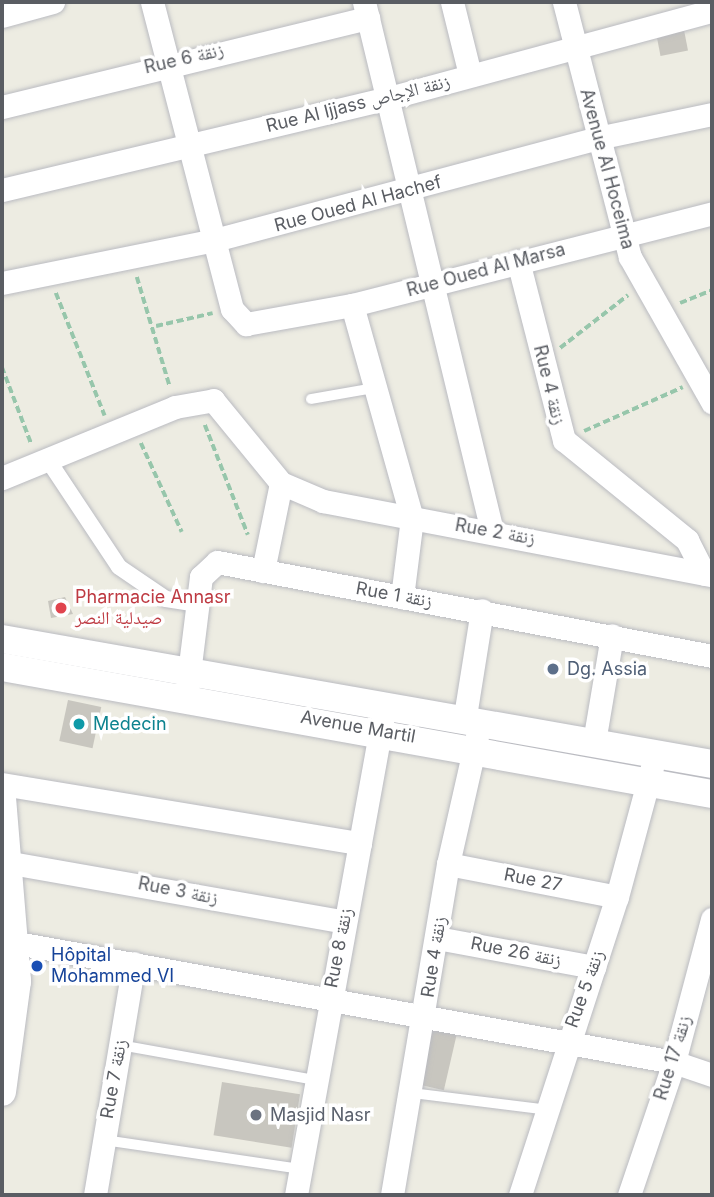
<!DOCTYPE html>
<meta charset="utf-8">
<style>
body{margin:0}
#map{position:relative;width:714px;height:1197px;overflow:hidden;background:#edece2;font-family:Inter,"Noto Naskh Arabic",sans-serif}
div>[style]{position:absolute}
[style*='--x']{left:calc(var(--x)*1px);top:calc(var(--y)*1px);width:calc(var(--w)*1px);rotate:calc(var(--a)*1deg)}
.building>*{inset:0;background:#c8c6bf;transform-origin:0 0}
.path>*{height:3.5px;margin-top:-1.75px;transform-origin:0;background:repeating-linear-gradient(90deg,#97c6ab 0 7px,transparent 0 10.5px)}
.roads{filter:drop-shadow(0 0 2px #babbc1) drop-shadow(0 0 2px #babbc1)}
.service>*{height:10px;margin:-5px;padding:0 5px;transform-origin:5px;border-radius:5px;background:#fff}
.pedestrian>*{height:16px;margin:-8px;padding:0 8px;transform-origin:8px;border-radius:8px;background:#fff}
.minor>*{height:23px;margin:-11.5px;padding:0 11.5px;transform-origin:11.5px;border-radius:11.5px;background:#fff}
.tertiary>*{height:28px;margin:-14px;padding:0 14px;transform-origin:14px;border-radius:14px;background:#fff}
.dots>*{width:19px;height:19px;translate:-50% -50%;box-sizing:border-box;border:4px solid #fff;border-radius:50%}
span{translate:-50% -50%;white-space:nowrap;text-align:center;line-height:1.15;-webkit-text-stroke:7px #fff;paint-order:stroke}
.street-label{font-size:18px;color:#5a5d63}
.health-label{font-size:18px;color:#be3a42}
.left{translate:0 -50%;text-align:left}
.service-label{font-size:18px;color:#4e5e75}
.culture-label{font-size:18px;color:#0d838f}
.transit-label{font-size:18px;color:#164399}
.worship-label{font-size:18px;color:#5b616d}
.frame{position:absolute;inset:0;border:4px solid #5a5d63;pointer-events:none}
</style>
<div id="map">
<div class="building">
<i style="left:684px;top:30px;width:21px;height:28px;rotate:79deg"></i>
<i style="clip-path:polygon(65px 597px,73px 614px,51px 618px,48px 601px)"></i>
<i style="left:68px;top:700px;width:34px;height:42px;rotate:12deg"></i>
<i style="left:432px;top:1026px;width:26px;height:60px;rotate:13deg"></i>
<i style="left:222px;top:1082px;width:79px;height:54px;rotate:9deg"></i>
</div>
<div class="path">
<i style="--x:137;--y:277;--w:115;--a:73.3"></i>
<i style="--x:56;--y:293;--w:132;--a:68.3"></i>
<i style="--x:680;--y:303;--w:35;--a:-22"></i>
<i style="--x:156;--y:326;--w:58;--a:-12.8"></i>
<i style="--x:560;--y:348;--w:86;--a:-37.9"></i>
<i style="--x:2;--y:367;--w:81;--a:69.1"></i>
<i style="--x:205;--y:425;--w:118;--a:68.6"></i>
<i style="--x:584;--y:431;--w:108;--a:-24"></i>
<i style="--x:141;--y:443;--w:98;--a:65.3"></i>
</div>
<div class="roads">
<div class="service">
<i style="--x:311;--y:399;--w:64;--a:-9.9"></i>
<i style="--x:120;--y:1045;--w:198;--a:10.2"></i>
<i style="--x:412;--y:1093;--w:137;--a:7.1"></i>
<i style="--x:104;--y:1140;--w:198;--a:8.4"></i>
</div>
<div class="pedestrian">
<i style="--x:48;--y:460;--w:128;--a:56.4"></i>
<i style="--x:119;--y:567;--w:57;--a:34.2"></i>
<i style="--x:166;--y:599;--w:31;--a:9"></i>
</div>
<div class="minor">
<i style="--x:152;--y:2;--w:317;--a:75.4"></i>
<i style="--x:232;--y:309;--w:21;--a:47"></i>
<i style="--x:246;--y:324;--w:108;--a:-10.2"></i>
<i style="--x:352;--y:305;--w:372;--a:-14.3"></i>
<i style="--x:364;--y:2;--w:544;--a:76.4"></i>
<i style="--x:452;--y:2;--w:75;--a:76.1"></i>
<i style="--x:564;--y:2;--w:263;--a:75.5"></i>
<i style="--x:630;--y:257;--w:167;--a:60.5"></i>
<i style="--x:2;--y:16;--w:53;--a:-15.4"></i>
<i style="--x:2;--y:107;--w:377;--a:-13.7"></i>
<i style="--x:2;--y:190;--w:394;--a:-13.4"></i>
<i style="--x:385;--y:99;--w:339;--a:-15.1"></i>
<i style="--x:518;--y:261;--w:185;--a:75.6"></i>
<i style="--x:564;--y:440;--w:159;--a:39.1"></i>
<i style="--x:687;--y:540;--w:38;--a:63"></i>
<i style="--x:2;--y:283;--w:217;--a:-11.4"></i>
<i style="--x:215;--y:240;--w:396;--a:-14.9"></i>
<i style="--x:598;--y:138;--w:116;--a:-11.9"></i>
<i style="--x:352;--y:305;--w:221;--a:74.3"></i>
<i style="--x:412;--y:518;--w:80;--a:97.2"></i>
<i style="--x:2;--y:478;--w:187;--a:-22.3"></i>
<i style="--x:175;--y:407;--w:39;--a:-10"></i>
<i style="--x:213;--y:400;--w:107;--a:50.7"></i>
<i style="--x:281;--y:483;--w:90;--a:101.6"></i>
<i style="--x:281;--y:483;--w:46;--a:23.2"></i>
<i style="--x:323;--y:501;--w:396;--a:10.8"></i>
<i style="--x:187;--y:689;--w:113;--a:-82.9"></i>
<i style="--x:201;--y:577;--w:22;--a:-43"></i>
<i style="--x:217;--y:562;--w:504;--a:10.75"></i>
<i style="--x:465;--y:716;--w:107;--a:-80.9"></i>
<i style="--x:594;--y:742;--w:108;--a:-80.4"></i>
<i style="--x:2;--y:784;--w:363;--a:9.4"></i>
<i style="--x:11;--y:863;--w:338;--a:10"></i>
<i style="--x:448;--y:864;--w:172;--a:11"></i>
<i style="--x:437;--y:938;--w:160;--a:10.5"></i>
<i style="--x:17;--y:943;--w:668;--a:10.27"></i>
<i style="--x:674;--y:1062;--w:40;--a:18.9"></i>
<i style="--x:95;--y:1195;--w:235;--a:-80.5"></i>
<i style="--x:296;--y:1195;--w:483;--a:-79.7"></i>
<i style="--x:392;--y:1195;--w:336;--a:-80.4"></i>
<i style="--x:448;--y:864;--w:131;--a:-77.2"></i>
<i style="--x:520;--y:1195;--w:313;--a:-72"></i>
<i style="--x:617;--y:897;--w:135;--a:-74.9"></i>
<i style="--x:629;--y:1195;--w:140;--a:-71.3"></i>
<i style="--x:674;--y:1062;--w:148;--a:-75.1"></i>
</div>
<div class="tertiary">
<i style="--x:2;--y:639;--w:721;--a:9.98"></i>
<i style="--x:2;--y:667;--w:721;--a:10.14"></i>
<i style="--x:2;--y:798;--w:184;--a:85.3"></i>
<i style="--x:17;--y:981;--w:112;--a:97.7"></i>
</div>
</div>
<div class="dots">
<i style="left:61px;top:608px;background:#e0444e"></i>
<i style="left:553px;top:669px;background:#5c6f8a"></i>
<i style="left:79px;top:724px;background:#0f9aa8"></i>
<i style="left:37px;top:966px;background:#1a4fb4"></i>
<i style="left:256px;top:1115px;background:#6b7280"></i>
</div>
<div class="street-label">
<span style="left:184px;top:59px;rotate:-13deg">Rue 6 زنقة</span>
<span style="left:358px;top:104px;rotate:-14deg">Rue Al Ijjass زنقة الإجاص</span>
<span style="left:607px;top:169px;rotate:75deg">Avenue Al Hoceima</span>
<span style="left:358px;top:204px;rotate:-15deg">Rue Oued Al Hachef</span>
<span style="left:486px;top:270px;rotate:-15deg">Rue Oued Al Marsa</span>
<span style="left:549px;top:385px;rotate:76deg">Rue 4 زنقة</span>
<span style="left:495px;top:532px;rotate:10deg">Rue 2 زنقة</span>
<span style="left:394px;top:595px;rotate:10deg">Rue 1 زنقة</span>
<span style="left:358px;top:727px;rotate:10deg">Avenue Martil</span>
<span style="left:533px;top:880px;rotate:11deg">Rue 27</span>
<span style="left:178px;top:891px;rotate:11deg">Rue 3 زنقة</span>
<span style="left:339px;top:948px;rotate:-79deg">Rue 8 زنقة</span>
<span style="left:516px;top:952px;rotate:11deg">Rue 26 زنقة</span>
<span style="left:434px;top:957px;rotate:-81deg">Rue 4 زنقة</span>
<span style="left:585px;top:989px;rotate:-70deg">Rue 5 زنقة</span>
<span style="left:673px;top:1058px;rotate:-73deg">Rue 17 زنقة</span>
<span style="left:114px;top:1079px;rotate:-80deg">Rue 7 زنقة</span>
</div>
<div class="health-label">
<span class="left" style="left:75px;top:608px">Pharmacie Annasr<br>صيدلية النصر</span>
</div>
<div class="service-label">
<span class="left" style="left:567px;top:669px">Dg. Assia</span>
</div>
<div class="culture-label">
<span class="left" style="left:93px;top:724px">Medecin</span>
</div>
<div class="transit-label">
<span class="left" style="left:51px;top:966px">Hôpital<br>Mohammed VI</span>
</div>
<div class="worship-label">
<span class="left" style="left:270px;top:1115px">Masjid Nasr</span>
</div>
<div class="frame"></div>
</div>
